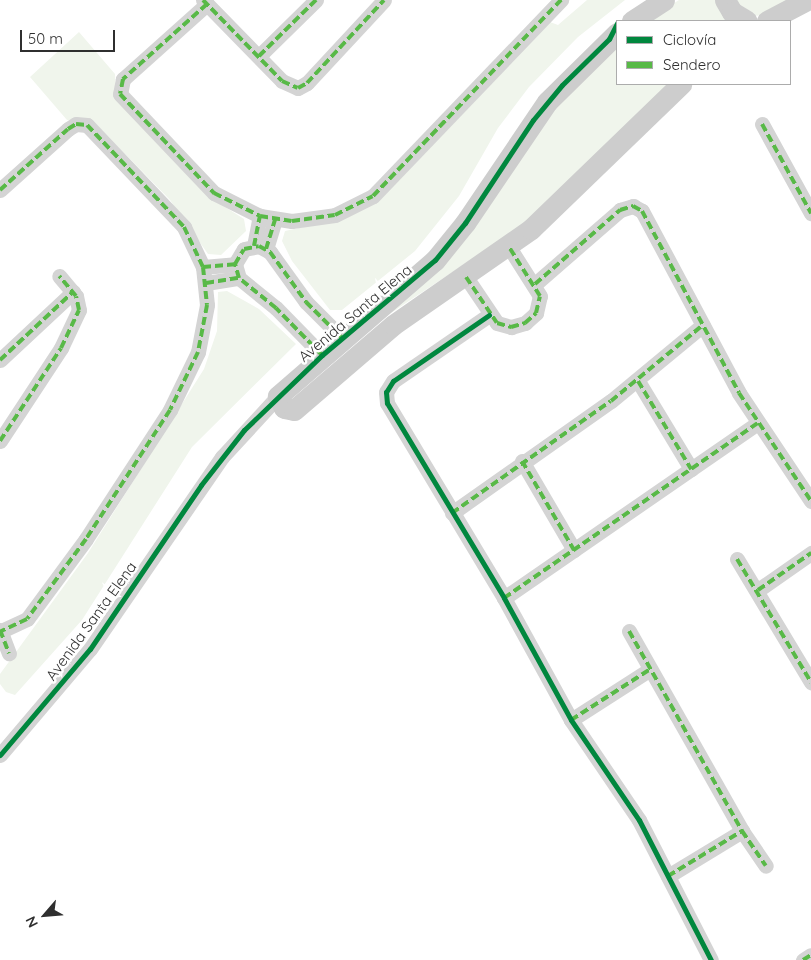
<!DOCTYPE html>
<meta charset="utf-8">
<style>
body{margin:0}
#map{position:relative;width:811px;height:960px;overflow:hidden;background:#fff;font-family:Quicksand,sans-serif}
div>[style]{position:absolute}
[style*='--x']{left:calc(var(--x)*1px);top:calc(var(--y)*1px);width:calc(var(--w)*1px);rotate:calc(var(--a)*1deg)}
.green>*{inset:0;background:#f0f5ec}
.street>*{height:15px;margin:-7.5px;padding:0 7.5px;transform-origin:7.5px;border-radius:7.5px;background:#d4d4d4}
.secondary>*{height:21px;margin:-10.5px;padding:0 10.5px;transform-origin:10.5px;border-radius:10.5px;background:#cdcdcd}
.quiet>*{height:4px;margin-top:-2px;transform-origin:0;background:repeating-linear-gradient(90deg,#58b947 0 8px,transparent 0 12px)}
.cycleway>*{height:5px;margin:-2.5px;padding:0 2.5px;transform-origin:2.5px;border-radius:2.5px;background:#00873e}
span{translate:-50% -50%;white-space:nowrap;text-align:center;line-height:1.15;-webkit-text-stroke:5px #fff;paint-order:stroke}
.street-label{font-size:15px;color:#2f2f2f}
.legend{position:absolute;left:616px;top:20px;width:175px;height:65px;box-sizing:border-box;background:#fff;border:1px solid #acacac;margin:0;padding:6px 9px;list-style:none;font-size:15px;color:#2f2f2f}
.legend li{display:flex;align-items:center;gap:10px;height:25px}
.legend b{width:25px;border:1px solid #acacac}
.north{position:absolute;left:20px;top:890px;width:50px;height:50px;-webkit-text-stroke:4px #fff;paint-order:stroke;rotate:243deg;font-size:14px;font-weight:700;line-height:20px;text-align:center;color:#2f2f2f}
.north::after{content:'';display:block;margin:auto;width:18px;height:22px;background:#2f2f2f;clip-path:polygon(50% 0,100% 100%,50% 72%,0 100%)}
.scale{position:absolute;left:20px;top:30px;width:95px;height:22px;box-sizing:border-box;border:2px solid #2f2f2f;border-top:0;padding-left:6px;font-size:15px;line-height:18px;white-space:nowrap;color:#2f2f2f;-webkit-text-stroke:4px #fff;paint-order:stroke}
</style>
<div id="map">
<div class="green">
<i style="clip-path:polygon(587px 0,625px 0,578px 37px,529px 87px,498px 128px,459px 196px,415px 251px,342px 310px,330px 310px,292px 261px,282px 241px,285px 231px,340px 219px,550px 22px,558px 25px)"></i>
<i style="clip-path:polygon(679px 0,717px 0,730px 21px,646px 21px)"></i>
<i style="clip-path:polygon(732px 0,793px 0,757px 16px)"></i>
<i style="clip-path:polygon(79px 32px,115px 74px,116px 98px,219px 203px,244px 219px,246px 231px,221px 255px,208px 254px,170px 200px,96px 124px,67px 120px,30px 77px)"></i>
<i style="clip-path:polygon(617px 43px,617px 84px,671px 84px,526px 223px,370px 327px,562px 96px)"></i>
<i style="clip-path:polygon(227px 291px,259px 309px,296px 344px,192px 447px,82px 620px,15px 695px,6px 692px,0 684px,0 674px,88px 553px,204px 369px,217px 331px,218px 292px)"></i>
</div>
<div class="street">
<i style="--x:203;--y:0;--w:113;--a:45.7"></i>
<i style="--x:282;--y:81;--w:17;--a:24"></i>
<i style="--x:298;--y:88;--w:10;--a:-29"></i>
<i style="--x:307;--y:83;--w:113;--a:-47.1"></i>
<i style="--x:207;--y:4;--w:113;--a:138.2"></i>
<i style="--x:123;--y:79;--w:15;--a:101"></i>
<i style="--x:120;--y:94;--w:137;--a:46.5"></i>
<i style="--x:214;--y:193;--w:51;--a:26.6"></i>
<i style="--x:260;--y:216;--w:32;--a:9"></i>
<i style="--x:292;--y:221;--w:43;--a:-7.9"></i>
<i style="--x:335;--y:215;--w:42;--a:-26.6"></i>
<i style="--x:373;--y:196;--w:272;--a:-46.2"></i>
<i style="--x:259;--y:56;--w:80;--a:-44.5"></i>
<i style="--x:762;--y:124;--w:102;--a:61.2"></i>
<i style="--x:0;--y:190;--w:91;--a:-41.9"></i>
<i style="--x:68;--y:129;--w:9;--a:-32"></i>
<i style="--x:76;--y:124;--w:11;--a:5"></i>
<i style="--x:87;--y:125;--w:141;--a:46.4"></i>
<i style="--x:184;--y:227;--w:44;--a:64.6"></i>
<i style="--x:203;--y:267;--w:38;--a:84"></i>
<i style="--x:207;--y:305;--w:48;--a:100.8"></i>
<i style="--x:198;--y:352;--w:64;--a:115.8"></i>
<i style="--x:170;--y:410;--w:154;--a:123.1"></i>
<i style="--x:86;--y:539;--w:99;--a:126.4"></i>
<i style="--x:27;--y:619;--w:29;--a:155"></i>
<i style="--x:254;--y:246;--w:31;--a:-79"></i>
<i style="--x:266;--y:249;--w:31;--a:-73"></i>
<i style="--x:203;--y:267;--w:32;--a:-5"></i>
<i style="--x:466;--y:277;--w:55;--a:56"></i>
<i style="--x:497;--y:323;--w:15;--a:16"></i>
<i style="--x:511;--y:327;--w:15;--a:-16"></i>
<i style="--x:525;--y:323;--w:15;--a:-42"></i>
<i style="--x:536;--y:313;--w:17;--a:-77"></i>
<i style="--x:540;--y:296;--w:58;--a:-122.3"></i>
<i style="--x:206;--y:283;--w:33;--a:-9"></i>
<i style="--x:535;--y:284;--w:113;--a:-41"></i>
<i style="--x:620;--y:210;--w:14;--a:-17"></i>
<i style="--x:633;--y:206;--w:10;--a:29"></i>
<i style="--x:642;--y:211;--w:206;--a:61.9"></i>
<i style="--x:739;--y:393;--w:130;--a:56.3"></i>
<i style="--x:489;--y:315;--w:116;--a:145.5"></i>
<i style="--x:393;--y:381;--w:13;--a:122"></i>
<i style="--x:386;--y:392;--w:11;--a:85"></i>
<i style="--x:387;--y:403;--w:227;--a:59"></i>
<i style="--x:504;--y:598;--w:139;--a:61.2"></i>
<i style="--x:571;--y:720;--w:121;--a:55.8"></i>
<i style="--x:639;--y:820;--w:157;--a:62.8"></i>
<i style="--x:322;--y:355;--w:66;--a:-134.4"></i>
<i style="--x:276;--y:308;--w:48;--a:-141"></i>
<i style="--x:239;--y:278;--w:15;--a:-106"></i>
<i style="--x:235;--y:264;--w:17;--a:-59"></i>
<i style="--x:244;--y:249;--w:15;--a:-11"></i>
<i style="--x:259;--y:246;--w:13;--a:29"></i>
<i style="--x:270;--y:252;--w:62;--a:54.2"></i>
<i style="--x:306;--y:302;--w:51;--a:45"></i>
<i style="--x:0;--y:360;--w:100;--a:-43"></i>
<i style="--x:638;--y:381;--w:103;--a:58.9"></i>
<i style="--x:0;--y:441;--w:111;--a:-56.7"></i>
<i style="--x:61;--y:348;--w:42;--a:-64.7"></i>
<i style="--x:79;--y:310;--w:14;--a:-102"></i>
<i style="--x:76;--y:296;--w:26;--a:-130"></i>
<i style="--x:522;--y:461;--w:103;--a:59.7"></i>
<i style="--x:452;--y:513;--w:194;--a:-35.2"></i>
<i style="--x:611;--y:401;--w:119;--a:-39.6"></i>
<i style="--x:737;--y:559;--w:144;--a:59"></i>
<i style="--x:758;--y:590;--w:65;--a:-34.9"></i>
<i style="--x:504;--y:598;--w:308;--a:-34.6"></i>
<i style="--x:0;--y:630;--w:25;--a:69"></i>
<i style="--x:629;--y:631;--w:230;--a:60.5"></i>
<i style="--x:742;--y:831;--w:42;--a:55.6"></i>
<i style="--x:571;--y:720;--w:93;--a:-32.7"></i>
<i style="--x:0;--y:755;--w:139;--a:-49.7"></i>
<i style="--x:90;--y:649;--w:233;--a:-55.5"></i>
<i style="--x:222;--y:457;--w:83;--a:-47.4"></i>
<i style="--x:668;--y:876;--w:87;--a:-31.3"></i>
<i style="--x:803;--y:960;--w:9;--a:-32"></i>
</div>
<div class="secondary">
<i style="--x:725;--y:0;--w:14;--a:60"></i>
<i style="--x:732;--y:12;--w:17;--a:31"></i>
<i style="--x:632;--y:21;--w:38;--a:-33"></i>
<i style="--x:767;--y:21;--w:45;--a:-27.7"></i>
<i style="--x:617;--y:33;--w:98;--a:135.4"></i>
<i style="--x:547;--y:102;--w:146;--a:124.1"></i>
<i style="--x:465;--y:223;--w:48;--a:129"></i>
<i style="--x:435;--y:260;--w:208;--a:139.1"></i>
<i style="--x:278;--y:396;--w:13;--a:63"></i>
<i style="--x:284;--y:408;--w:10;--a:11"></i>
<i style="--x:294;--y:410;--w:130;--a:-40.6"></i>
<i style="--x:393;--y:325;--w:168;--a:-34.8"></i>
<i style="--x:531;--y:229;--w:209;--a:-44"></i>
</div>
<div class="quiet">
<i style="--x:203;--y:0;--w:113;--a:45.7"></i>
<i style="--x:282;--y:81;--w:17;--a:24"></i>
<i style="--x:298;--y:88;--w:10;--a:-29"></i>
<i style="--x:307;--y:83;--w:113;--a:-47.1"></i>
<i style="--x:207;--y:4;--w:113;--a:138.2"></i>
<i style="--x:123;--y:79;--w:15;--a:101"></i>
<i style="--x:120;--y:94;--w:137;--a:46.5"></i>
<i style="--x:214;--y:193;--w:51;--a:26.6"></i>
<i style="--x:260;--y:216;--w:32;--a:9"></i>
<i style="--x:292;--y:221;--w:43;--a:-7.9"></i>
<i style="--x:335;--y:215;--w:42;--a:-26.6"></i>
<i style="--x:373;--y:196;--w:272;--a:-46.2"></i>
<i style="--x:259;--y:56;--w:80;--a:-44.5"></i>
<i style="--x:762;--y:124;--w:102;--a:61.2"></i>
<i style="--x:0;--y:190;--w:91;--a:-41.9"></i>
<i style="--x:68;--y:129;--w:9;--a:-32"></i>
<i style="--x:76;--y:124;--w:11;--a:5"></i>
<i style="--x:87;--y:125;--w:141;--a:46.4"></i>
<i style="--x:184;--y:227;--w:44;--a:64.6"></i>
<i style="--x:203;--y:267;--w:38;--a:84"></i>
<i style="--x:207;--y:305;--w:48;--a:100.8"></i>
<i style="--x:198;--y:352;--w:64;--a:115.8"></i>
<i style="--x:170;--y:410;--w:154;--a:123.1"></i>
<i style="--x:86;--y:539;--w:99;--a:126.4"></i>
<i style="--x:27;--y:619;--w:29;--a:155"></i>
<i style="--x:254;--y:246;--w:31;--a:-79"></i>
<i style="--x:266;--y:249;--w:31;--a:-73"></i>
<i style="--x:203;--y:267;--w:32;--a:-5"></i>
<i style="--x:466;--y:277;--w:55;--a:56"></i>
<i style="--x:497;--y:323;--w:15;--a:16"></i>
<i style="--x:511;--y:327;--w:15;--a:-16"></i>
<i style="--x:525;--y:323;--w:15;--a:-42"></i>
<i style="--x:536;--y:313;--w:17;--a:-77"></i>
<i style="--x:540;--y:296;--w:58;--a:-122.3"></i>
<i style="--x:206;--y:283;--w:33;--a:-9"></i>
<i style="--x:535;--y:284;--w:113;--a:-41"></i>
<i style="--x:620;--y:210;--w:14;--a:-17"></i>
<i style="--x:633;--y:206;--w:10;--a:29"></i>
<i style="--x:642;--y:211;--w:206;--a:61.9"></i>
<i style="--x:739;--y:393;--w:130;--a:56.3"></i>
<i style="--x:322;--y:355;--w:66;--a:-134.4"></i>
<i style="--x:276;--y:308;--w:48;--a:-141"></i>
<i style="--x:239;--y:278;--w:15;--a:-106"></i>
<i style="--x:235;--y:264;--w:17;--a:-59"></i>
<i style="--x:244;--y:249;--w:15;--a:-11"></i>
<i style="--x:259;--y:246;--w:13;--a:29"></i>
<i style="--x:270;--y:252;--w:62;--a:54.2"></i>
<i style="--x:306;--y:302;--w:51;--a:45"></i>
<i style="--x:0;--y:360;--w:100;--a:-43"></i>
<i style="--x:638;--y:381;--w:103;--a:58.9"></i>
<i style="--x:0;--y:441;--w:111;--a:-56.7"></i>
<i style="--x:61;--y:348;--w:42;--a:-64.7"></i>
<i style="--x:79;--y:310;--w:14;--a:-102"></i>
<i style="--x:76;--y:296;--w:26;--a:-130"></i>
<i style="--x:522;--y:461;--w:103;--a:59.7"></i>
<i style="--x:452;--y:513;--w:194;--a:-35.2"></i>
<i style="--x:611;--y:401;--w:119;--a:-39.6"></i>
<i style="--x:737;--y:559;--w:144;--a:59"></i>
<i style="--x:758;--y:590;--w:65;--a:-34.9"></i>
<i style="--x:504;--y:598;--w:308;--a:-34.6"></i>
<i style="--x:0;--y:630;--w:25;--a:69"></i>
<i style="--x:629;--y:631;--w:230;--a:60.5"></i>
<i style="--x:742;--y:831;--w:42;--a:55.6"></i>
<i style="--x:571;--y:720;--w:93;--a:-32.7"></i>
<i style="--x:668;--y:876;--w:87;--a:-31.3"></i>
<i style="--x:803;--y:960;--w:9;--a:-32"></i>
</div>
<div class="cycleway">
<i style="--x:489;--y:315;--w:116;--a:145.5"></i>
<i style="--x:393;--y:381;--w:13;--a:122"></i>
<i style="--x:386;--y:392;--w:11;--a:85"></i>
<i style="--x:387;--y:403;--w:227;--a:59"></i>
<i style="--x:504;--y:598;--w:139;--a:61.2"></i>
<i style="--x:571;--y:720;--w:121;--a:55.8"></i>
<i style="--x:639;--y:820;--w:157;--a:62.8"></i>
<i style="--x:0;--y:755;--w:139;--a:-49.7"></i>
<i style="--x:90;--y:649;--w:198;--a:-55.9"></i>
<i style="--x:201;--y:485;--w:70;--a:-52"></i>
<i style="--x:244;--y:430;--w:108;--a:-43.9"></i>
<i style="--x:322;--y:355;--w:148;--a:-40.1"></i>
<i style="--x:435;--y:260;--w:48;--a:-51"></i>
<i style="--x:465;--y:223;--w:123;--a:-56.6"></i>
<i style="--x:533;--y:120;--w:45;--a:-50.4"></i>
<i style="--x:562;--y:85;--w:66;--a:-44.4"></i>
<i style="--x:609;--y:39;--w:18;--a:-63"></i>
</div>
<div class="street-label">
<span style="left:355px;top:313px;rotate:-40deg">Avenida Santa Elena</span>
<span style="left:91px;top:621px;rotate:-54deg">Avenida Santa Elena</span>
</div>
<ul class="legend">
<li><b style="height:6px;background:#00873e"></b>Ciclovía</li>
<li><b style="height:6px;background:#58b947"></b>Sendero</li>
</ul>
<div class="north">N</div>
<div class="scale">50 m</div>
</div>
